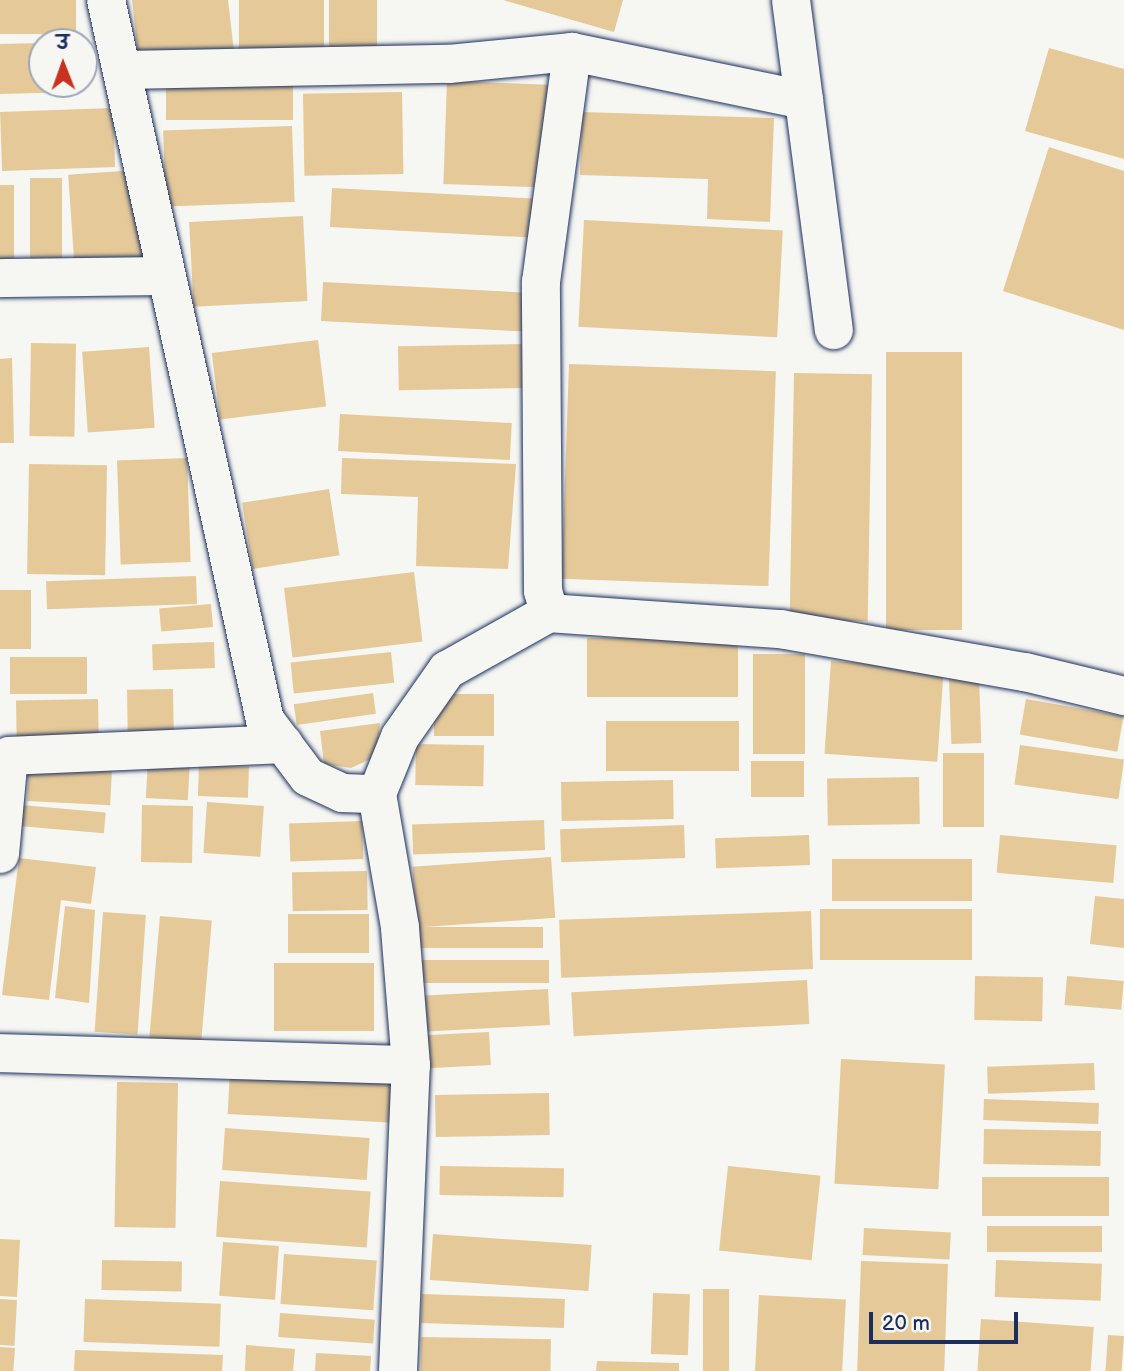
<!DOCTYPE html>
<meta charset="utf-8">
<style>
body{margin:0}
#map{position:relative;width:1124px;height:1371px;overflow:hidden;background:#f6f6f2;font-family:"Balsamiq Sans","Playpen Sans Deva",sans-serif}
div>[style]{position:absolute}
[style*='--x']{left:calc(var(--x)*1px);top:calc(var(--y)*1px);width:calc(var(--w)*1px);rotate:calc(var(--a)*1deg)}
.building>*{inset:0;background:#e5c999;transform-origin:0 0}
.roads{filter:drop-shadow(0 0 2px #1b2f5e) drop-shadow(0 0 2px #1b2f5e)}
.minor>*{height:38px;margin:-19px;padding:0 19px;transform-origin:19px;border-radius:19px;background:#f6f6f2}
span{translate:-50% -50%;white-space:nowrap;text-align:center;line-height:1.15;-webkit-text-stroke:5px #f6f6f2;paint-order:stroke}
.north{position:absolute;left:28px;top:28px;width:70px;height:70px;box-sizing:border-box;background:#f6f6f2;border:2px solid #9ea6b7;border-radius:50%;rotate:359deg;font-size:19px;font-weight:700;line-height:28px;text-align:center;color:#1b2f5e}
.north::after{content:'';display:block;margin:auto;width:24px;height:32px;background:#c8321e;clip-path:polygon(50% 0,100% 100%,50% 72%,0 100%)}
.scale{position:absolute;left:869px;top:1312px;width:149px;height:32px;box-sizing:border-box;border:4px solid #1b2f5e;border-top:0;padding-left:9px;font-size:21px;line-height:24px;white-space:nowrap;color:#1b2f5e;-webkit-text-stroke:5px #f6f6f2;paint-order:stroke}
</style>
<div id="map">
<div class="building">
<i style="left:0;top:0;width:76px;height:34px"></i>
<i style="clip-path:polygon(132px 0,228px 0,234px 51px,139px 61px)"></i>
<i style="left:239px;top:0;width:85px;height:54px"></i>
<i style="left:329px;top:0;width:48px;height:50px"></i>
<i style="clip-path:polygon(503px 0,623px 0,614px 32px)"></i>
<i style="clip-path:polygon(42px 43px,42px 84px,77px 84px,77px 92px,0 94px,0 44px)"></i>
<i style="clip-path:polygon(1049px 48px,1124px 69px,1124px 159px,1025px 131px)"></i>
<i style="left:447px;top:81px;width:104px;height:103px;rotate:2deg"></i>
<i style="left:166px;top:85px;width:127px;height:35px"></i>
<i style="left:402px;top:92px;width:82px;height:99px;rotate:89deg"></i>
<i style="left:113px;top:108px;width:59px;height:113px;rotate:88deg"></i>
<i style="clip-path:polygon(582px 112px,774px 118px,770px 222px,707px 219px,708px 179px,580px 175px)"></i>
<i style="left:292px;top:126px;width:76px;height:129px;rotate:88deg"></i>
<i style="clip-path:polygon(1049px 147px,1124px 171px,1124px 330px,1003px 291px)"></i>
<i style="left:137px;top:170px;width:96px;height:69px;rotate:86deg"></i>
<i style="left:30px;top:178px;width:32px;height:93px"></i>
<i style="left:0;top:185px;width:14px;height:81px"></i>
<i style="left:332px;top:188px;width:207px;height:39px;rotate:3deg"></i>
<i style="left:303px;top:216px;width:85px;height:114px;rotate:87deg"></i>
<i style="left:584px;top:220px;width:199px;height:107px;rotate:3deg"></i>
<i style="left:323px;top:282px;width:208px;height:39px;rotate:3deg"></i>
<i style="left:318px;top:340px;width:67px;height:107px;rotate:83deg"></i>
<i style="left:31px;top:343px;width:45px;height:93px;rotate:1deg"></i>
<i style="left:523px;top:344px;width:44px;height:125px;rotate:89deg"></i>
<i style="left:149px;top:347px;width:81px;height:67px;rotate:86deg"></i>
<i style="left:886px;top:352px;width:76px;height:278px"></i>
<i style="clip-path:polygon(12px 358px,14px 443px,0 443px,0 359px)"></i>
<i style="left:569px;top:364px;width:207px;height:215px;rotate:2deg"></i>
<i style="left:794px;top:373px;width:78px;height:247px;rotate:1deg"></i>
<i style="left:340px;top:414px;width:172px;height:37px;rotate:3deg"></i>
<i style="left:187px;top:458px;width:104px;height:70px;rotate:88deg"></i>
<i style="clip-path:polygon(342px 458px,516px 464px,508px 569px,416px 566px,418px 497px,341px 494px)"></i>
<i style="left:29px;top:464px;width:78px;height:110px;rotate:1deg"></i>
<i style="left:329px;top:489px;width:67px;height:88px;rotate:81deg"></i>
<i style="left:414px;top:572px;width:70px;height:131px;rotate:83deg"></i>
<i style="left:196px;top:576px;width:28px;height:150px;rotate:88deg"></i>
<i style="left:0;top:590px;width:31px;height:59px"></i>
<i style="left:211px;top:604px;width:23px;height:52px;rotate:85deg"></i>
<i style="left:738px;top:638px;width:59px;height:151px;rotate:90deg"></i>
<i style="left:214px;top:642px;width:26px;height:62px;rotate:88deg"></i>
<i style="left:391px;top:652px;width:31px;height:101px;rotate:84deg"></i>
<i style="left:753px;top:654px;width:52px;height:100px"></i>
<i style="left:10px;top:657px;width:77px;height:37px"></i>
<i style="left:831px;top:661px;width:113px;height:93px;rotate:4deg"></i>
<i style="left:979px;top:676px;width:67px;height:30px;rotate:88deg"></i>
<i style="left:173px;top:689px;width:46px;height:46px;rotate:89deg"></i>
<i style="left:373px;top:693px;width:21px;height:80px;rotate:82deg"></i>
<i style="left:494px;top:694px;width:42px;height:60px;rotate:90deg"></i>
<i style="left:98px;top:699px;width:48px;height:82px;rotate:89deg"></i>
<i style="left:1026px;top:699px;width:99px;height:36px;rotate:10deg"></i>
<i style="left:606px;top:721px;width:133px;height:50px"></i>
<i style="clip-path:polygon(380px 723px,377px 756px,351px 768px,324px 764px,320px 731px)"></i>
<i style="left:416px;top:744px;width:68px;height:41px;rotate:1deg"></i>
<i style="left:1020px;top:745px;width:105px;height:40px;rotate:8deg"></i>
<i style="left:943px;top:753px;width:41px;height:74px"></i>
<i style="left:148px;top:758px;width:42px;height:40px;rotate:3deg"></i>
<i style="left:804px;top:761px;width:36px;height:53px;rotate:90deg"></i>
<i style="left:199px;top:765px;width:50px;height:31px;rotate:2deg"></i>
<i style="left:29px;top:767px;width:83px;height:34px;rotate:3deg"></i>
<i style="left:919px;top:777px;width:47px;height:92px;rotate:89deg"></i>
<i style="left:673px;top:780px;width:39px;height:112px;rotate:89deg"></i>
<i style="left:207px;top:802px;width:57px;height:51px;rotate:4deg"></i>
<i style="left:21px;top:805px;width:85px;height:21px;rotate:5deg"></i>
<i style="left:142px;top:805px;width:51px;height:57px;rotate:1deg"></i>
<i style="left:544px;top:820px;width:30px;height:132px;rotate:88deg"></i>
<i style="left:362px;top:821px;width:38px;height:73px;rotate:88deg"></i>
<i style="left:684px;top:825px;width:33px;height:124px;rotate:88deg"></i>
<i style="left:809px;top:835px;width:30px;height:94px;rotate:88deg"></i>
<i style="left:1000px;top:835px;width:117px;height:38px;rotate:5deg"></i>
<i style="left:551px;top:857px;width:61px;height:139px;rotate:86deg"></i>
<i style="clip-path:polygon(19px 858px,96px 867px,91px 904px,61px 900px,49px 1000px,2px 995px)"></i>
<i style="left:832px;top:859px;width:140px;height:42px"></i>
<i style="left:367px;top:871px;width:39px;height:75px;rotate:89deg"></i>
<i style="clip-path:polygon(1095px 896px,1124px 899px,1124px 948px,1090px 944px)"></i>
<i style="clip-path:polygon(65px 906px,95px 910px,89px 1003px,55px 998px)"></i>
<i style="left:820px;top:909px;width:152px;height:51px"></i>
<i style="left:811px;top:911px;width:58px;height:252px;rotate:88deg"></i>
<i style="left:103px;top:912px;width:43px;height:120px;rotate:4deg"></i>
<i style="left:288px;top:914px;width:81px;height:39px"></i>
<i style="left:160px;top:916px;width:52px;height:122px;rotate:5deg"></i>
<i style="left:543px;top:927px;width:21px;height:123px;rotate:90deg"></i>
<i style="left:549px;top:960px;width:23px;height:130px;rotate:90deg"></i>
<i style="left:274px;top:963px;width:100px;height:68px"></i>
<i style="left:975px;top:976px;width:68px;height:44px;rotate:1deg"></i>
<i style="left:1067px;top:976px;width:57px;height:29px;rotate:5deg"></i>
<i style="left:807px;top:980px;width:44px;height:236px;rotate:87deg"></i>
<i style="left:548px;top:989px;width:36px;height:128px;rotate:87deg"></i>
<i style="left:489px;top:1032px;width:33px;height:69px;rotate:87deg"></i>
<i style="left:841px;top:1059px;width:104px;height:125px;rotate:3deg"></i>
<i style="left:1094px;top:1063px;width:27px;height:107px;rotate:88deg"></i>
<i style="left:230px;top:1070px;width:162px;height:44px;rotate:3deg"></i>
<i style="left:117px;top:1082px;width:61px;height:145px;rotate:1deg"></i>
<i style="left:549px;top:1093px;width:42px;height:114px;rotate:89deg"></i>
<i style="left:984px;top:1099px;width:115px;height:21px;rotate:2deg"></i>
<i style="left:225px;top:1128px;width:145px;height:42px;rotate:4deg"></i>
<i style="left:984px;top:1129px;width:117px;height:35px;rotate:1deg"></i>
<i style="left:440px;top:1166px;width:124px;height:29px;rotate:1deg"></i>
<i style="left:728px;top:1166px;width:93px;height:85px;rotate:6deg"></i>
<i style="left:982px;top:1177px;width:127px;height:39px"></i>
<i style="left:220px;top:1181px;width:151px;height:56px;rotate:4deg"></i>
<i style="left:987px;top:1226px;width:115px;height:26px"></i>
<i style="left:864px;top:1228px;width:87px;height:27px;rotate:3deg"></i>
<i style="left:433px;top:1234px;width:159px;height:46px;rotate:4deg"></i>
<i style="left:0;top:1239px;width:20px;height:57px;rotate:3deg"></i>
<i style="left:223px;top:1242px;width:56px;height:54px;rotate:4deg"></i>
<i style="left:284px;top:1254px;width:93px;height:50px;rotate:4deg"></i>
<i style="left:102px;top:1260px;width:80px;height:30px;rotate:1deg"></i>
<i style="left:996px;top:1260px;width:106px;height:37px;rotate:2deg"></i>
<i style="left:861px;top:1261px;width:87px;height:110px;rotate:2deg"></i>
<i style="left:703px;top:1289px;width:26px;height:82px"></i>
<i style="left:653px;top:1293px;width:37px;height:61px;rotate:2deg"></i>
<i style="left:422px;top:1294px;width:143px;height:29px;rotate:2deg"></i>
<i style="left:759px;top:1295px;width:87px;height:76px;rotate:3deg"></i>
<i style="left:0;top:1299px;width:17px;height:46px;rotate:3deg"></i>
<i style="left:85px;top:1299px;width:136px;height:43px;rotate:2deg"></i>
<i style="left:280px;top:1313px;width:95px;height:24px;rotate:4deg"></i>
<i style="left:981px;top:1319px;width:113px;height:52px;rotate:4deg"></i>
<i style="left:1108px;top:1335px;width:16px;height:36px;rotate:4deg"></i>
<i style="left:421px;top:1337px;width:130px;height:34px;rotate:1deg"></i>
<i style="clip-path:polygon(246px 1345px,295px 1349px,293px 1371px,245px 1371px)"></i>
<i style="left:0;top:1347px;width:15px;height:24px;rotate:4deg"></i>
<i style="clip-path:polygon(75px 1350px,223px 1355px,222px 1371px,74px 1371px)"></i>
<i style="clip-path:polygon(316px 1353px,371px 1356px,370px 1371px,315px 1371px)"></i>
<i style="clip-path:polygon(597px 1361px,679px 1363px,679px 1371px,596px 1371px)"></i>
</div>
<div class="roads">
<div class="minor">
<i style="--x:106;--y:0;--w:737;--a:77.55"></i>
<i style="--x:265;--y:720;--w:71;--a:53"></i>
<i style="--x:308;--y:777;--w:38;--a:25"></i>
<i style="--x:342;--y:793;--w:35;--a:2"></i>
<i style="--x:791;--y:0;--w:333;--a:82.6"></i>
<i style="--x:123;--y:70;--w:326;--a:-1.1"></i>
<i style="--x:449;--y:64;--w:124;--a:-5.6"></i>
<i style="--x:572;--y:52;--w:237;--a:11.7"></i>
<i style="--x:0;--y:278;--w:164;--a:-0.7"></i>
<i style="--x:549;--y:613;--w:23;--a:-105"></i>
<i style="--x:543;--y:591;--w:309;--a:-90.4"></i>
<i style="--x:541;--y:282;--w:232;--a:-82.3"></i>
<i style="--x:0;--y:854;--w:98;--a:-84.8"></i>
<i style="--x:9;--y:756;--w:275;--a:-2.5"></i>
<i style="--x:0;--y:1053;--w:411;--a:1.7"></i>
<i style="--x:398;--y:1371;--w:306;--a:-87.6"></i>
<i style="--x:411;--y:1065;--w:138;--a:-94.6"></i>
<i style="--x:400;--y:927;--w:135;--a:-99.8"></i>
<i style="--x:377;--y:794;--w:61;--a:-68"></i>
<i style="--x:400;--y:737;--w:82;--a:-55"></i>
<i style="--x:447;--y:670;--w:117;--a:-29.2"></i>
<i style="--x:549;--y:613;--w:232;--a:4"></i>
<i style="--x:780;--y:629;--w:249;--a:10"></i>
<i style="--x:1025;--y:672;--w:102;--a:13.6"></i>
</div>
</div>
<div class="north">उ</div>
<div class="scale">20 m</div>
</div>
